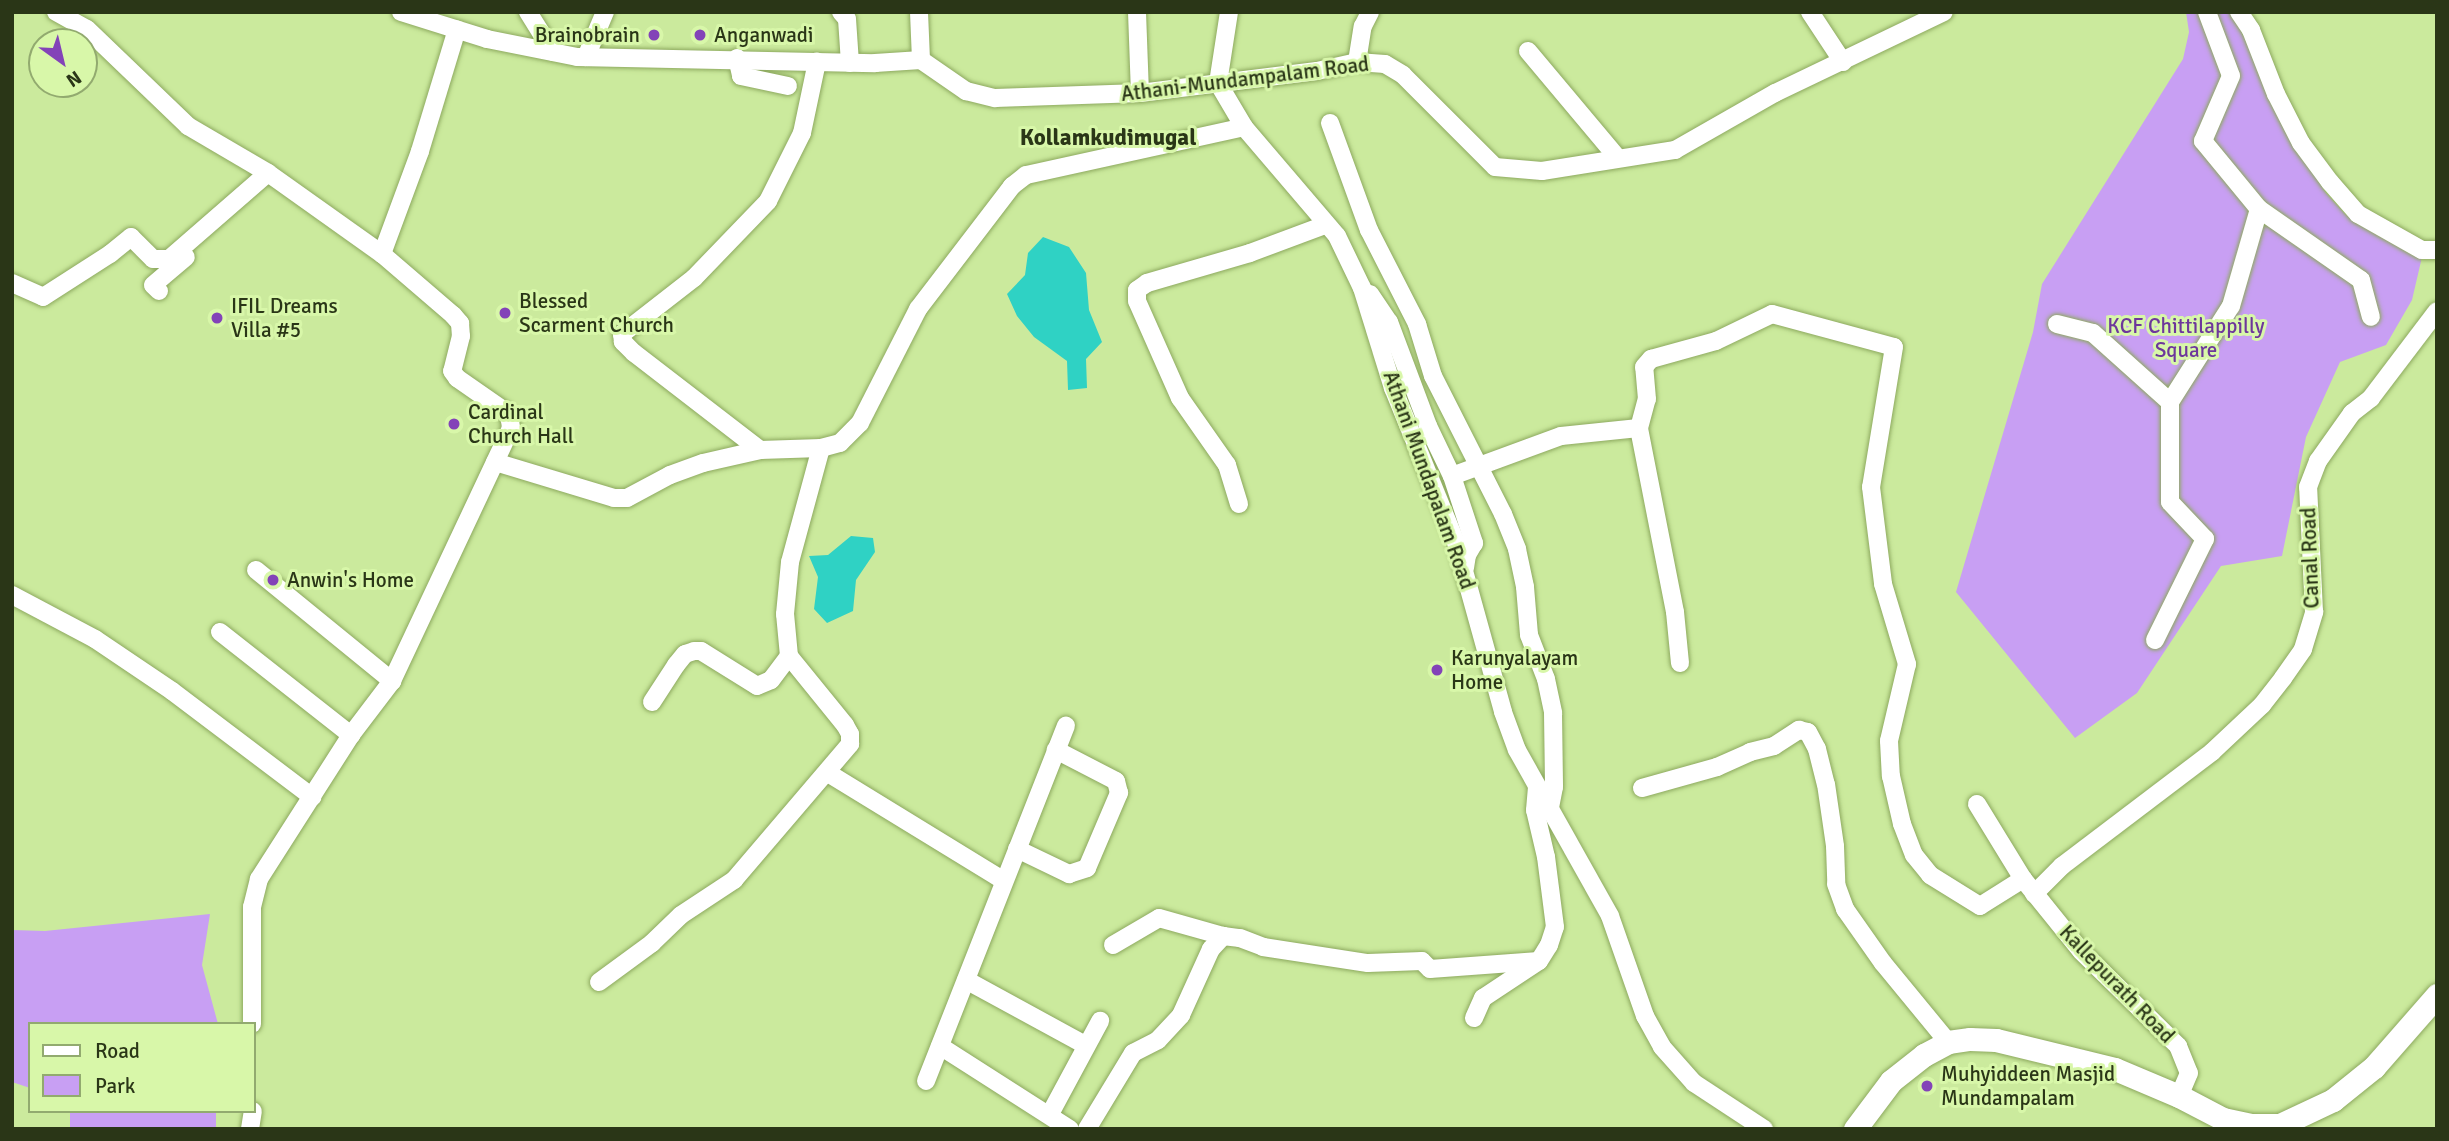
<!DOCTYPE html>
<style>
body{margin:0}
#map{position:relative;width:2449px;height:1141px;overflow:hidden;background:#cbea9d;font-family:Signika,sans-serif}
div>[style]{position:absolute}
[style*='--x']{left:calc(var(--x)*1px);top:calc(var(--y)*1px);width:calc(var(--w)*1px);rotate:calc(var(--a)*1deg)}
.green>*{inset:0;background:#c89ff3;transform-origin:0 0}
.water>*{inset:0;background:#2fd2c4}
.roads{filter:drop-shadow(0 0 2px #8da95f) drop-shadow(0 0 2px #8da95f)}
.minor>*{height:18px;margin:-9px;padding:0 9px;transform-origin:9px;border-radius:9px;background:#fff}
.major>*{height:23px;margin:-11.5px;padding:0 11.5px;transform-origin:11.5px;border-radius:11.5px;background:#fff}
.dots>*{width:19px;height:19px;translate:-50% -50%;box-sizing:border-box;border:4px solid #d8f7a9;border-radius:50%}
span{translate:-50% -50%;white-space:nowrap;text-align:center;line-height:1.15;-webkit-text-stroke:6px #d8f7a9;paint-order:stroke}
.poi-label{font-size:21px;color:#2a3617}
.right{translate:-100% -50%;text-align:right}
.left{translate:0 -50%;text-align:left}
.street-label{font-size:21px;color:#2a3617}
.park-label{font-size:21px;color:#6d379b}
.neighbourhood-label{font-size:23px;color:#2a3617;font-weight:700}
.frame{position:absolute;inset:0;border:14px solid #2a3617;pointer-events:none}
.legend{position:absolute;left:28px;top:1022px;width:228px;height:91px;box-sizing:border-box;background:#d8f7a9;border:2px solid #92aa6f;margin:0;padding:9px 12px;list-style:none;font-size:21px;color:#2a3617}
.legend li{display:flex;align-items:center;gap:14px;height:35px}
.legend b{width:35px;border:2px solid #92aa6f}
.north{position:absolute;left:28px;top:28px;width:70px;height:70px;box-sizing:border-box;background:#d8f7a9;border:2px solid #92aa6f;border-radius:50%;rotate:146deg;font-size:19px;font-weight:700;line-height:28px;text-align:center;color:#2a3617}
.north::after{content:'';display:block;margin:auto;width:24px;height:32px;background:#8343b8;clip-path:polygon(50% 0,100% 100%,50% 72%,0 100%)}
</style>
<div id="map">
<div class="green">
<i style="clip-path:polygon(2186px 12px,2232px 12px,2300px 154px,2326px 193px,2346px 215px,2422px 257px,2412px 300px,2386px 345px,2340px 362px,2306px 437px,2282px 556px,2221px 566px,2137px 693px,2075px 738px,1956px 592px,2033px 332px,2042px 284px,2183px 59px,2189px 32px)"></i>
<i style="clip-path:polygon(210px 914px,202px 965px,218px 1024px,30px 1024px,30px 1088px,12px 1082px,12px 930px,45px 931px)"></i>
<i style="left:70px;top:1111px;width:146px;height:20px"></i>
</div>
<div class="water">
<i style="clip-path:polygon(1043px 237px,1069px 247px,1086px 273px,1089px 310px,1102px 342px,1086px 359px,1087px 388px,1068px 390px,1067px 361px,1034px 337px,1017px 316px,1007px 294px,1025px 275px,1028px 253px)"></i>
<i style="clip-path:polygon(851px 536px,873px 538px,875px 552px,856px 580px,853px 611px,827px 623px,814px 609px,818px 577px,809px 556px,828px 555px)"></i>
</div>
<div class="roads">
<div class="minor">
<i style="--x:56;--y:12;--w:35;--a:29"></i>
<i style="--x:87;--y:29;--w:140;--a:43.8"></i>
<i style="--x:188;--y:126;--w:93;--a:30.4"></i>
<i style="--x:268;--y:173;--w:140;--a:35.4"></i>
<i style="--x:382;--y:254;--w:94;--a:40.7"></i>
<i style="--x:453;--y:315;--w:11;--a:49"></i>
<i style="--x:460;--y:323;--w:13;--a:86"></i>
<i style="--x:461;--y:336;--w:36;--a:104"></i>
<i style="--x:452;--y:371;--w:9;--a:54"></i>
<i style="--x:457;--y:378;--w:60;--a:34.8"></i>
<i style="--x:506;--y:412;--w:9;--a:63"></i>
<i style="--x:510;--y:420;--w:8;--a:83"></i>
<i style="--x:511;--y:428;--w:280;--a:115.2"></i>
<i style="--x:392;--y:681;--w:68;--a:127.2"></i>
<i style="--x:351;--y:735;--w:171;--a:122.6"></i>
<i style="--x:259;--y:879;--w:29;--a:104"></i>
<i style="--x:252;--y:907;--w:117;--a:90"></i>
<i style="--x:401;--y:12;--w:90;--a:17.4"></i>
<i style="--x:487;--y:39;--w:92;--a:11.3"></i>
<i style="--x:577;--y:57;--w:298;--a:1.2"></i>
<i style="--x:875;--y:63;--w:46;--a:-3.7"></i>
<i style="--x:921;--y:60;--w:55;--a:34.6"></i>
<i style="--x:966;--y:91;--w:30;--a:14"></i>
<i style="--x:995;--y:98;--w:145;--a:-2"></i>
<i style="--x:1140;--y:93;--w:178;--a:-7.1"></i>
<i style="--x:1317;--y:71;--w:41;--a:-12.7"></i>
<i style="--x:1357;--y:62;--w:28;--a:4"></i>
<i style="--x:1385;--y:64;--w:21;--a:31"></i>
<i style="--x:1403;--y:75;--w:130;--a:45"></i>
<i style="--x:1495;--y:167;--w:47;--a:4.9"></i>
<i style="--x:1542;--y:171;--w:135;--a:-9"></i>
<i style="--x:1675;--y:150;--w:115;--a:-29.7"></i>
<i style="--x:1775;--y:93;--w:187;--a:-25.6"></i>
<i style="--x:528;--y:12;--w:47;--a:58"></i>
<i style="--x:841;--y:12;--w:9;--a:49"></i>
<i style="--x:847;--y:19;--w:44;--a:86.1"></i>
<i style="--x:919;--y:12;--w:48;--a:87.6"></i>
<i style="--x:1137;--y:12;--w:81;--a:87.9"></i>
<i style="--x:1229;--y:12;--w:72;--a:98.8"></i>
<i style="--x:1218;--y:83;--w:51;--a:59.4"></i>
<i style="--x:1244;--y:127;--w:143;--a:49.5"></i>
<i style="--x:1337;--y:236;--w:58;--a:64.3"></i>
<i style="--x:1362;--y:288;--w:105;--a:72.8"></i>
<i style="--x:1393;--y:388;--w:166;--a:67.8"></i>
<i style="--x:1456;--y:542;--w:176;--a:74.5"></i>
<i style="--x:1503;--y:712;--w:40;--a:69.8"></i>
<i style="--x:1517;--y:750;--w:190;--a:60.7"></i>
<i style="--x:1610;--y:916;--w:106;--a:70.7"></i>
<i style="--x:1645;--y:1016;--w:35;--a:61"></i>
<i style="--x:1662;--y:1047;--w:48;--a:48.4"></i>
<i style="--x:1694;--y:1083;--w:84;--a:33.3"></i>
<i style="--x:1810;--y:12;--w:60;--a:56.6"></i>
<i style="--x:2207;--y:12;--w:68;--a:69.4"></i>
<i style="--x:2231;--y:76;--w:71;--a:113.3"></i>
<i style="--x:2203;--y:141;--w:88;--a:50.5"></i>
<i style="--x:2259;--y:209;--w:124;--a:34.8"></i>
<i style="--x:2361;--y:280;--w:38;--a:75"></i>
<i style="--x:2239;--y:12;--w:22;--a:56"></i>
<i style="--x:2251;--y:30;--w:69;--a:68.7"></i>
<i style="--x:2276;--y:94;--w:55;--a:63"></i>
<i style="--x:2301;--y:143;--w:49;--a:53.4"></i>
<i style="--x:2330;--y:182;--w:43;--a:48.8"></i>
<i style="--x:2358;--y:214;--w:73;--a:29.4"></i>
<i style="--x:2422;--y:250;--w:15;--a:0"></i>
<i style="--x:1528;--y:51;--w:138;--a:50"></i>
<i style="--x:586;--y:57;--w:49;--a:-67.1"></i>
<i style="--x:737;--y:58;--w:18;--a:77"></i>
<i style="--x:741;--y:76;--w:48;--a:12"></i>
<i style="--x:1357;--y:62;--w:36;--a:-81"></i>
<i style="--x:1363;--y:26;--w:16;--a:-63"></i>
<i style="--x:1330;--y:123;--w:114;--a:70"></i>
<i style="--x:1369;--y:230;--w:106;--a:62.9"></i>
<i style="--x:1417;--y:324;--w:54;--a:72.9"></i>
<i style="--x:1433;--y:376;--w:155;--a:63.1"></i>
<i style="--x:1503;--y:514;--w:38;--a:68"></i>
<i style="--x:1517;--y:549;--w:39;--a:78"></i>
<i style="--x:1525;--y:587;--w:48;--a:85.2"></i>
<i style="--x:1529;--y:635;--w:47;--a:68.9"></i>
<i style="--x:1546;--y:679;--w:35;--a:78"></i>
<i style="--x:1553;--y:713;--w:74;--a:89.2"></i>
<i style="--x:1554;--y:787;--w:20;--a:101"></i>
<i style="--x:382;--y:254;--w:110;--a:-69.7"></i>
<i style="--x:420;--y:151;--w:127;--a:-73.1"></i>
<i style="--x:12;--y:283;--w:34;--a:24"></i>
<i style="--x:43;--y:297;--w:80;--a:-32.7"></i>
<i style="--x:110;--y:254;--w:27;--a:-39"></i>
<i style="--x:131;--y:237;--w:31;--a:45"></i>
<i style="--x:153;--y:259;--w:16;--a:0"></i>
<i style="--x:169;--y:259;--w:131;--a:-41"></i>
<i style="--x:159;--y:291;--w:8;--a:-135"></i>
<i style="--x:153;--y:285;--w:43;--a:-40.3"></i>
<i style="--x:1370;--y:294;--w:34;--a:56"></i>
<i style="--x:1389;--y:322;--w:111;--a:69.4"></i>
<i style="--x:1428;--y:426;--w:55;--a:64.4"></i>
<i style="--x:1452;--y:476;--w:116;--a:-20.2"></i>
<i style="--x:1561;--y:436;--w:78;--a:-5.9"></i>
<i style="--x:2057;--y:324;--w:37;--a:14"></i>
<i style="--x:2093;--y:333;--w:103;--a:41.9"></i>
<i style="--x:760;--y:450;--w:159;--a:-142.4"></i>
<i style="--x:634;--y:353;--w:16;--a:-135"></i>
<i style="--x:623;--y:342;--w:8;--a:-97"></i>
<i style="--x:622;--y:334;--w:91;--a:-37.9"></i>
<i style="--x:694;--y:278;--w:107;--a:-46.1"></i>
<i style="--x:768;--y:201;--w:76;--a:-63.4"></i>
<i style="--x:802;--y:133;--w:73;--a:-78.1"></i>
<i style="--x:495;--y:462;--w:124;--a:16.8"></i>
<i style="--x:614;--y:498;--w:13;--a:0"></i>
<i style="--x:627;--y:498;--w:49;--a:-28.1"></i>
<i style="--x:670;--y:475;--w:35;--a:-20"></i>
<i style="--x:703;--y:463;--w:58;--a:-12.8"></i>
<i style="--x:760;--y:450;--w:61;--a:-1.9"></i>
<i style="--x:821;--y:448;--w:20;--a:-15"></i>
<i style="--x:840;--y:443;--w:28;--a:-45"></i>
<i style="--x:860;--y:423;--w:128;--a:-63"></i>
<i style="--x:918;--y:309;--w:155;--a:-52.6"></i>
<i style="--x:1012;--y:186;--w:18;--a:-38"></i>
<i style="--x:1026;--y:175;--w:223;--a:-12.4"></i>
<i style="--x:1452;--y:476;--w:71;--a:71.8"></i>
<i style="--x:1474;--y:543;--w:14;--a:120"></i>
<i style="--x:1467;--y:555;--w:13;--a:99"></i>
<i style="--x:1239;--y:504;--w:41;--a:-107.1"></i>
<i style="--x:1227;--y:465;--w:82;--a:-125"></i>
<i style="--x:1180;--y:398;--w:106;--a:-113.9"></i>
<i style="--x:1137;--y:301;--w:11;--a:-90"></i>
<i style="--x:1137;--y:290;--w:12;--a:-35"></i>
<i style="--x:1147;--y:283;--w:107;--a:-16.2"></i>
<i style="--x:1250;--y:253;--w:80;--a:-20.5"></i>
<i style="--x:256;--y:570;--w:176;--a:39.2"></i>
<i style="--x:12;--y:595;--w:94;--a:27.9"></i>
<i style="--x:95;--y:639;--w:93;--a:34"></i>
<i style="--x:172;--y:691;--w:176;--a:37.1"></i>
<i style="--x:220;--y:632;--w:167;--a:38.2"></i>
<i style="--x:2155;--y:640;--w:113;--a:-63.7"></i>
<i style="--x:2205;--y:539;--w:51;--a:-133.4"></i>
<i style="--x:2170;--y:502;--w:100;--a:-90"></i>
<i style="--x:2170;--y:402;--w:114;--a:-57.6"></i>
<i style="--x:2231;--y:306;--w:101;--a:-73.9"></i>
<i style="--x:1680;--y:663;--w:51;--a:-95.6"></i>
<i style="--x:1675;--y:612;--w:187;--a:-101.1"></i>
<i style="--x:1639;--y:428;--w:30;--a:-75"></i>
<i style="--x:1647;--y:399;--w:32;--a:-95"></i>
<i style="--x:1644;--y:367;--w:11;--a:-49"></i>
<i style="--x:1651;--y:359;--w:67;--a:-15.5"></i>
<i style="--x:1716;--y:341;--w:62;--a:-25.7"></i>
<i style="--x:1772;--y:314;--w:126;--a:15.1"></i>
<i style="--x:1894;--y:347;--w:142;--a:99.3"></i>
<i style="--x:1871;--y:487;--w:98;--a:82.9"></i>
<i style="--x:1883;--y:584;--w:84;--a:73.3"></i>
<i style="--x:1907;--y:664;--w:79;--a:103.2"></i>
<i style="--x:1889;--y:741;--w:35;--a:87"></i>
<i style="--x:1891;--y:776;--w:49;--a:77.1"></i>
<i style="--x:1902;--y:824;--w:33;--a:69"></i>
<i style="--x:1914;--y:855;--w:26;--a:51"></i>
<i style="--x:1930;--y:875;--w:59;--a:31.8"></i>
<i style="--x:1980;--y:906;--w:51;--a:-32.1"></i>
<i style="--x:2023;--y:879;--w:92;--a:51.1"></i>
<i style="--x:2081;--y:951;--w:136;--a:44.4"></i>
<i style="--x:2178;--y:1046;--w:29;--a:68"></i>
<i style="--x:2189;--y:1073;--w:25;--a:113"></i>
<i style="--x:652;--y:702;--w:44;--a:-57"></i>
<i style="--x:676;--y:665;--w:14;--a:-51"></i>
<i style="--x:685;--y:654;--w:9;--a:-18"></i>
<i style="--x:694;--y:651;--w:7;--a:0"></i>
<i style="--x:701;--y:651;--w:66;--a:32"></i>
<i style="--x:757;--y:686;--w:15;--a:-23"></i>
<i style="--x:771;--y:680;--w:30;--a:-53"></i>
<i style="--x:828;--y:773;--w:206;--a:31.5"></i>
<i style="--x:1642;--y:788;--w:78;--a:-15.6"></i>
<i style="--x:1717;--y:767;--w:36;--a:-24"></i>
<i style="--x:1750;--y:752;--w:25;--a:-14"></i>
<i style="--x:1774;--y:746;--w:30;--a:-33"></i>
<i style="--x:1799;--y:730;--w:9;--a:13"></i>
<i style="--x:1808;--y:732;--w:19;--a:62"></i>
<i style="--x:1817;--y:749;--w:36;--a:76"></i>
<i style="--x:1826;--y:784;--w:63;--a:81.7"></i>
<i style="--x:1835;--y:846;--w:38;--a:88"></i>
<i style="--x:1836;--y:884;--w:27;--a:70"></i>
<i style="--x:1845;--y:909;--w:66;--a:54.9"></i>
<i style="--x:1883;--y:963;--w:102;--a:50.6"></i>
<i style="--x:1977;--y:804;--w:88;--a:58.5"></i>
<i style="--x:1017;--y:849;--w:58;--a:25.7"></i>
<i style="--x:1069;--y:874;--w:19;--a:-18"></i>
<i style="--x:1087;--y:868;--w:82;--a:-66.9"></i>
<i style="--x:1119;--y:793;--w:12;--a:-104"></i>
<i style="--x:1116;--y:781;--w:68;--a:-152.7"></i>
<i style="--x:2034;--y:894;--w:40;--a:-45"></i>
<i style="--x:2062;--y:866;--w:188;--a:-37.2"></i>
<i style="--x:2212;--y:752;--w:69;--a:-43.2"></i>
<i style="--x:2262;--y:705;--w:34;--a:-52"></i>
<i style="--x:2283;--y:678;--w:35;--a:-55"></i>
<i style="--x:2303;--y:649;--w:39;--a:-73"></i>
<i style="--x:2314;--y:612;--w:125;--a:-92.7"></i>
<i style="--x:2308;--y:487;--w:28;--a:-69"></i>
<i style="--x:2318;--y:461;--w:59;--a:-54.7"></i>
<i style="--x:2352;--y:413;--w:24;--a:-38"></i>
<i style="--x:2371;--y:398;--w:109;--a:-52.8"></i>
<i style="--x:1113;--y:945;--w:53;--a:-30.4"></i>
<i style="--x:1159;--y:918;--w:66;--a:15.7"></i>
<i style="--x:966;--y:980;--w:136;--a:28.6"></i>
<i style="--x:599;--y:982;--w:66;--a:-36.3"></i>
<i style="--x:652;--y:943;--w:40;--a:-44"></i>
<i style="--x:681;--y:915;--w:64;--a:-33.4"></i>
<i style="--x:734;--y:880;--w:179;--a:-49.5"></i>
<i style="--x:850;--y:744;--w:10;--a:-90"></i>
<i style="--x:850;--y:734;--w:10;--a:-119"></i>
<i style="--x:845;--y:725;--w:89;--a:-129.1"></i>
<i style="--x:789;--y:656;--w:42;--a:-95.4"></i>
<i style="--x:785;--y:614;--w:52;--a:-84.5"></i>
<i style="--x:790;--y:562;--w:118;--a:-74.8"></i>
<i style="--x:1474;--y:1018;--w:22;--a:-66"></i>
<i style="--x:1483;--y:998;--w:67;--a:-33.5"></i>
<i style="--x:1539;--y:961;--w:19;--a:-58"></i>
<i style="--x:1549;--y:945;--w:19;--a:-72"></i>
<i style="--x:1555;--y:927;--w:71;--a:-97.3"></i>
<i style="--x:1546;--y:857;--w:48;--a:-103.2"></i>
<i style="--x:1535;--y:810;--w:22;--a:-85"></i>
<i style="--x:940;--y:1046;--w:154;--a:32.6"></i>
<i style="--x:926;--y:1081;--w:382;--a:-68.5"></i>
<i style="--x:1050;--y:1114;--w:106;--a:-61.7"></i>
<i style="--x:250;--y:1129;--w:18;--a:-81"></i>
<i style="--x:1087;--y:1129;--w:89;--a:-58.8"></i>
<i style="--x:1133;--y:1053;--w:28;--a:-27"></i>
<i style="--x:1158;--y:1040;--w:34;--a:-47"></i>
<i style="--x:1181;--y:1015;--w:72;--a:-65.6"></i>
<i style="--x:1211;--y:949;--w:18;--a:-47"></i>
<i style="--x:1223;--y:936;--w:17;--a:7"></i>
<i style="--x:1240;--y:938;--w:25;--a:21"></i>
<i style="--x:1263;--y:947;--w:106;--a:8.7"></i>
<i style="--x:1368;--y:963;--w:54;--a:-2.1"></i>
<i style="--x:1422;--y:961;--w:11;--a:45"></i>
<i style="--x:1430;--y:969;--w:109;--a:-4.2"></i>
</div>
<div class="major">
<i style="--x:1855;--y:1129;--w:60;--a:-53.1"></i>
<i style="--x:1891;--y:1081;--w:42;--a:-38.2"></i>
<i style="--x:1924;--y:1055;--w:27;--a:-28"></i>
<i style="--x:1948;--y:1042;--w:22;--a:-8"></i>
<i style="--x:1970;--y:1039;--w:26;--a:2"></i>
<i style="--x:1996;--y:1040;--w:122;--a:13.7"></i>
<i style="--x:2115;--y:1069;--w:69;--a:22.9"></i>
<i style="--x:2179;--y:1096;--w:50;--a:27.6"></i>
<i style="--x:2223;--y:1119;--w:30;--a:12"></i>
<i style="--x:2252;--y:1125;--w:28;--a:0"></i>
<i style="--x:2280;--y:1125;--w:59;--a:-25.3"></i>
<i style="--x:2333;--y:1100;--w:53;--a:-38.8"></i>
<i style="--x:2374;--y:1067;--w:96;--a:-48.8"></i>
</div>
</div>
<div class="dots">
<i style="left:654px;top:35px;background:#8343b8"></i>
<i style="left:700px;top:35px;background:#8343b8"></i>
<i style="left:505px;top:313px;background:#8343b8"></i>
<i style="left:217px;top:318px;background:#8343b8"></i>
<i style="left:454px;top:424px;background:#8343b8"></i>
<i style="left:273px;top:580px;background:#8343b8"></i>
<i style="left:1437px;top:670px;background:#8343b8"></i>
<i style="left:1927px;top:1086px;background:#8343b8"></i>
</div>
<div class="poi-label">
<span class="right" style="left:640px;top:35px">Brainobrain</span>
<span class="left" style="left:714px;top:35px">Anganwadi</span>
<span class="left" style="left:519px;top:313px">Blessed<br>Scarment Church</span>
<span class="left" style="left:231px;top:318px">IFIL Dreams<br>Villa #5</span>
<span class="left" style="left:468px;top:424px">Cardinal<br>Church Hall</span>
<span class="left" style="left:287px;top:580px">Anwin's Home</span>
<span class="left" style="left:1451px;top:670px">Karunyalayam<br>Home</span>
<span class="left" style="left:1941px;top:1086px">Muhyiddeen Masjid<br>Mundampalam</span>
</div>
<div class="street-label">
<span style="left:1245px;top:79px;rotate:-7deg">Athani-Mundampalam Road</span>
<span style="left:1429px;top:480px;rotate:70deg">Athani Mundapalam Road</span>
<span style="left:2310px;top:558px;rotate:-92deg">Canal Road</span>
<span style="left:2117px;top:984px;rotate:46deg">Kallepurath Road</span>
</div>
<div class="park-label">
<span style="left:2186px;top:338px">KCF Chittilappilly<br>Square</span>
</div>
<div class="neighbourhood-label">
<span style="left:1108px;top:138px">Kollamkudimugal</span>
</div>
<div class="frame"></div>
<ul class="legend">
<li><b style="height:9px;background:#fff"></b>Road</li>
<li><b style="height:19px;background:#c89ff3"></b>Park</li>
</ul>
<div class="north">N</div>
</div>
